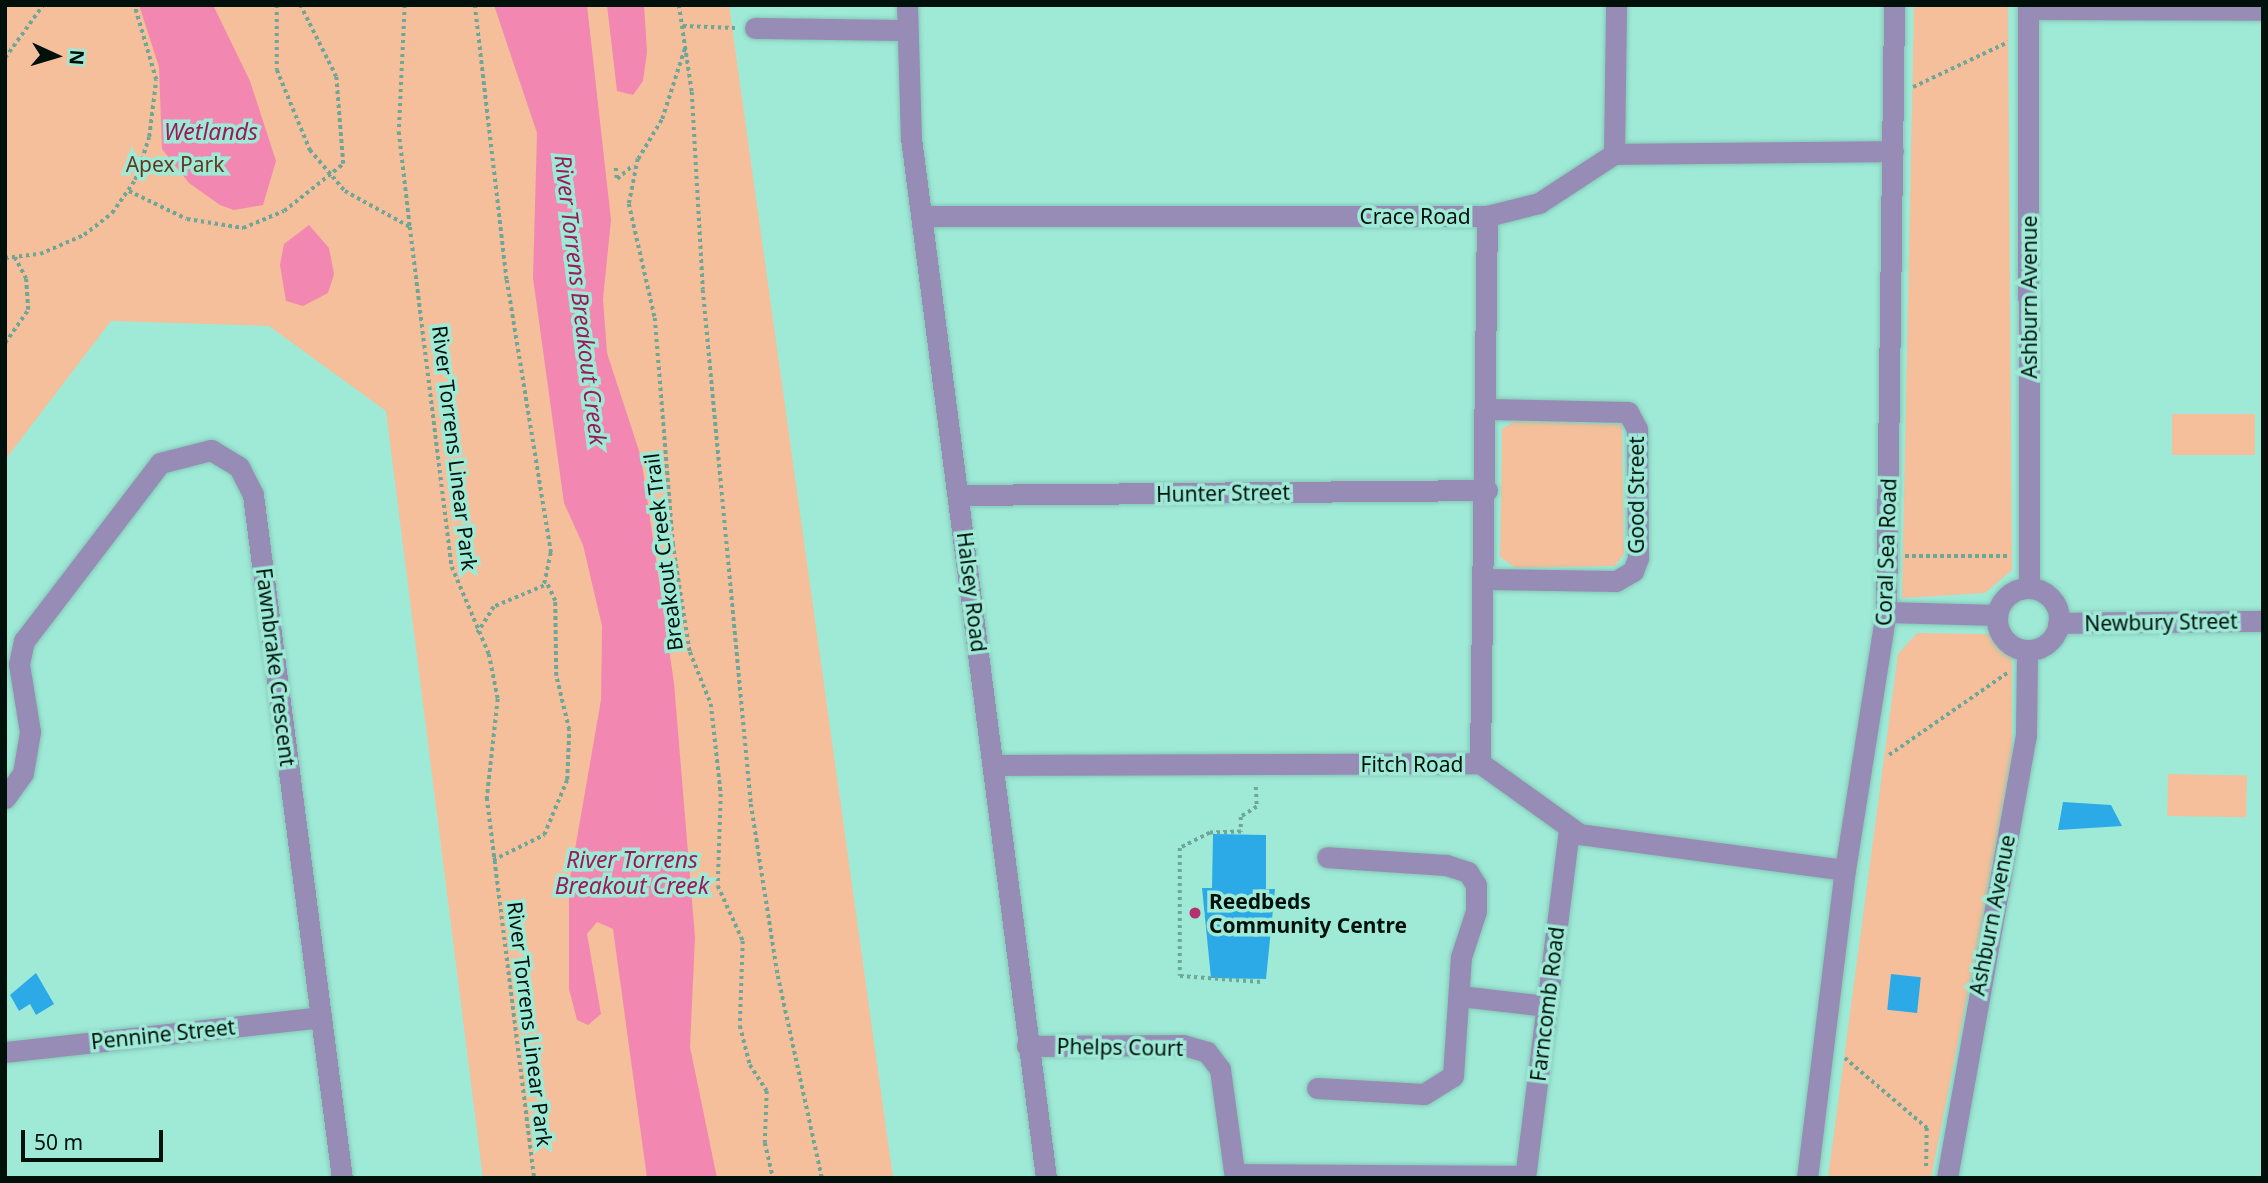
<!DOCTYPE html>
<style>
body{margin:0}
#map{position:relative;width:2268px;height:1183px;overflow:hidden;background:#9fead7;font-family:"Noto Sans",sans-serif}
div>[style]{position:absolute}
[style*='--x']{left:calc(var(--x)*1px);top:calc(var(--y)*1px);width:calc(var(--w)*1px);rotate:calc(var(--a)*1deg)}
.green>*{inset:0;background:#f4bf9a;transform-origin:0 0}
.water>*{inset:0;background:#f288b1}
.building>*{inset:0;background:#2ca9e7;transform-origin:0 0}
.path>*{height:3.5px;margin-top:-1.75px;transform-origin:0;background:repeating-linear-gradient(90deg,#6ea798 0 3.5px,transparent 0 7px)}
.roads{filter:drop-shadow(0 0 2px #86c7b7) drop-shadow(0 0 2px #86c7b7)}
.minor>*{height:21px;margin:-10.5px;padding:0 10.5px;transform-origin:10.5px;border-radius:10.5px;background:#968cb6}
.minor>.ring{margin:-10.5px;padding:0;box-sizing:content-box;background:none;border:21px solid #968cb6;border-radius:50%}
.path-bridge>*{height:3.5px;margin-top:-1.75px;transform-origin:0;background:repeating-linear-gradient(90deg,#6ea798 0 3.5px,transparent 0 7px)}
.dots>*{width:19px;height:19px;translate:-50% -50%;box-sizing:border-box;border:4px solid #9fead7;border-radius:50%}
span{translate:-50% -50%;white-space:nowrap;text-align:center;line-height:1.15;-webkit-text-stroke:7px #9fead7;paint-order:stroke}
.park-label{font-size:21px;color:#613b20}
.street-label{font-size:21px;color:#00110c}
.poi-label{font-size:21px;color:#00110c;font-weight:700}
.left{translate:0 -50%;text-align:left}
.water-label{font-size:23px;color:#991b5a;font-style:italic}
.frame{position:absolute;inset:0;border:7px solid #00110c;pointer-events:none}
.north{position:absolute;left:21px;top:21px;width:70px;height:70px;-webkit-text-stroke:5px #9fead7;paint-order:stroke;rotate:94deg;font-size:19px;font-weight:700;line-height:28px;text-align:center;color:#00110c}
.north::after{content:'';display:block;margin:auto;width:24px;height:32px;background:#00110c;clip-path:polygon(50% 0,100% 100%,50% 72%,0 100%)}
.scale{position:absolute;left:21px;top:1130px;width:142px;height:32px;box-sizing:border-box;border:4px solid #00110c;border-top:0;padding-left:9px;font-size:21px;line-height:24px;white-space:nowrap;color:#00110c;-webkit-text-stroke:5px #9fead7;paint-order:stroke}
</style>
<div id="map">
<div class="green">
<i style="clip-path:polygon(5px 5px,729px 5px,893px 1178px,483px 1178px,386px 411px,269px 326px,111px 321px,5px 460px)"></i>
<i style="clip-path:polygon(1914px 5px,2008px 5px,2012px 570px,1985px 593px,1902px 598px)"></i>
<i style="left:2172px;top:414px;width:83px;height:41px"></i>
<i style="clip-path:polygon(1515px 421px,1622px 424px,1624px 554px,1615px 566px,1516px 568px,1500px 557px,1502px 429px)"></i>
<i style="clip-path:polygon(1917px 633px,1990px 634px,2006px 648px,2012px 659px,2012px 771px,1931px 1178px,1828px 1178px,1898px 654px)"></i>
<i style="left:2168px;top:774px;width:79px;height:42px;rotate:1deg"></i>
</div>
<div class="water">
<i style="clip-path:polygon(139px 5px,213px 5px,250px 81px,276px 161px,263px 205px,234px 210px,220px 205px,189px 183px,162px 149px,159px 67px)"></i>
<i style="clip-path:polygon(494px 5px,587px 5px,611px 220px,603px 299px,607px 353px,641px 457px,674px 683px,695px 937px,690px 1047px,717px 1178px,647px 1178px,613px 929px,597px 922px,587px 934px,601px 1014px,588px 1025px,577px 1020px,569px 989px,569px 884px,601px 700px,602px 626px,583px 545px,564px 503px,533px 278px,537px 133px)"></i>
<i style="clip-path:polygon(607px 5px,644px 5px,647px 52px,643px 81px,633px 95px,617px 91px)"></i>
<i style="clip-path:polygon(309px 225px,329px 248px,334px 274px,328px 293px,303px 306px,286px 301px,280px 265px,284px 244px)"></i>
</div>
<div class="building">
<i style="clip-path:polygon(2063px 802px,2111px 805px,2122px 826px,2058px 830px)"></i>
<i style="clip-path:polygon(1213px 834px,1266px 835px,1266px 889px,1275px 889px,1266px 979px,1211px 978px,1202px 888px,1212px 888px)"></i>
<i style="clip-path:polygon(36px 973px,54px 1004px,36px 1015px,30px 1004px,19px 1011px,10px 995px)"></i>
<i style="left:1891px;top:974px;width:30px;height:36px;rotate:6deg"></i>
</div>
<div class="path">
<i style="--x:405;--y:5;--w:127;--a:92.7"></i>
<i style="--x:399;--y:132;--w:96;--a:83.4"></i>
<i style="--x:410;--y:227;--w:343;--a:83"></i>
<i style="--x:452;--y:567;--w:95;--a:67"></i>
<i style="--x:489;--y:654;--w:46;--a:78.7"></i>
<i style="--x:498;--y:699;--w:100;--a:96.3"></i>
<i style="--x:487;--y:798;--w:383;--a:82.9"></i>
<i style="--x:475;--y:5;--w:277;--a:83.4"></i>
<i style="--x:507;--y:280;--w:277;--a:80.8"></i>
<i style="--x:551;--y:553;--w:34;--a:102"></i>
<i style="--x:544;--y:586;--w:54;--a:157.2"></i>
<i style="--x:494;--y:607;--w:31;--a:122"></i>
<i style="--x:679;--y:5;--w:88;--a:81.5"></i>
<i style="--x:692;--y:92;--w:198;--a:86.8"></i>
<i style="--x:703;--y:290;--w:516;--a:84.66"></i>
<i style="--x:751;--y:804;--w:174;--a:81.1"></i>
<i style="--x:778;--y:976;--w:207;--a:77.7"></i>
<i style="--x:683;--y:26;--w:52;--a:2.2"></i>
<i style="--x:5;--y:58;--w:65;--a:-54.4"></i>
<i style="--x:1913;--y:87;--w:105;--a:-25.3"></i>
<i style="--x:638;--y:159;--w:46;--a:101.3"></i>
<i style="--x:629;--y:204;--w:117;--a:77.2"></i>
<i style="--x:655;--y:318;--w:227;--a:85.4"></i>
<i style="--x:673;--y:544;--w:109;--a:81.1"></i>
<i style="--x:690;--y:652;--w:56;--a:68"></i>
<i style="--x:711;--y:704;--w:91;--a:83.7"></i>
<i style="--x:721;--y:794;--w:92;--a:91.9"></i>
<i style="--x:718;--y:886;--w:60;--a:65.6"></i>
<i style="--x:743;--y:941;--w:85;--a:92"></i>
<i style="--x:740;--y:1026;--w:40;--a:75.6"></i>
<i style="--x:750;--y:1065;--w:31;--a:57"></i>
<i style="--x:767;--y:1091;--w:52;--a:92.2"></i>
<i style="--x:765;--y:1143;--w:36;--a:77"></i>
<i style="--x:638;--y:159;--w:47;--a:-59"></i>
<i style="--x:662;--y:119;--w:75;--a:-72.1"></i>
<i style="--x:616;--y:168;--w:11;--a:85"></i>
<i style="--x:617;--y:179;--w:21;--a:-41"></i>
<i style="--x:129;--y:191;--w:64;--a:25.8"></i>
<i style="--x:187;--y:219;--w:57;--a:9.1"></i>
<i style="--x:243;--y:228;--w:44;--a:-22.5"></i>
<i style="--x:284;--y:211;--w:75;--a:-38.5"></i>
<i style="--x:343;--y:164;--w:87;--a:-94.6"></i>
<i style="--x:336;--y:77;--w:80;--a:-116.6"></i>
<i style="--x:5;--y:258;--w:35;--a:-7"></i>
<i style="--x:40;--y:254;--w:48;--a:-23.4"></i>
<i style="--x:84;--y:235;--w:36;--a:-38"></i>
<i style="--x:112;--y:213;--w:40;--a:-55.1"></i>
<i style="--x:135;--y:180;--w:45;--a:-72"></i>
<i style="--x:149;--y:137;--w:57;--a:-83"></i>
<i style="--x:156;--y:80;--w:78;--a:-106.3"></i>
<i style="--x:5;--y:343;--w:40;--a:-55.1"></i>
<i style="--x:28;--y:310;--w:31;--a:-94"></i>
<i style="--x:26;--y:279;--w:24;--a:-118"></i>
<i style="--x:1905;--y:556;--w:104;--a:0"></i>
<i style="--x:1889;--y:755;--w:144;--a:-34.8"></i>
<i style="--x:1256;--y:787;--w:20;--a:87"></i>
<i style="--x:1257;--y:807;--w:19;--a:148"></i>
<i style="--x:1241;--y:817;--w:15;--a:90"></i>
<i style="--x:1241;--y:832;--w:31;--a:178"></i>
<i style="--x:1210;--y:833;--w:34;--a:153"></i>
<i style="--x:1180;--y:848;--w:128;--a:90"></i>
<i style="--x:1180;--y:976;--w:81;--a:4.2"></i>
<i style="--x:493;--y:860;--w:57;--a:-26.1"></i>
<i style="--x:544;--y:835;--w:60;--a:-67.3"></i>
<i style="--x:567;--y:780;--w:50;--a:-87.7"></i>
<i style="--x:569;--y:730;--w:56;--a:-103.5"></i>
<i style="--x:556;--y:676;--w:75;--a:-90.8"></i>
<i style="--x:555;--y:601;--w:21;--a:-115"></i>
<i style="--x:1845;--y:1058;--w:108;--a:40.5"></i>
<i style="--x:1927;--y:1128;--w:39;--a:91"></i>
</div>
<div class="roads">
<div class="minor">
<i style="--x:907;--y:5;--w:133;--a:88.3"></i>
<i style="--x:911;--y:138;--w:1049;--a:82.6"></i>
<i style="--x:2028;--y:5;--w:583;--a:89.9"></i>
<i style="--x:2029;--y:9;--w:234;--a:0.2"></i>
<i style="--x:755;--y:28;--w:152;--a:0.8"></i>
<i style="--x:1614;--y:154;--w:149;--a:-89.2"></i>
<i style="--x:921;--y:216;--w:566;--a:0"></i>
<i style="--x:1487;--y:216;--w:54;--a:-14"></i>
<i style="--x:1539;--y:203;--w:90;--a:-33.2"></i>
<i style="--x:1614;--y:154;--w:279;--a:-0.6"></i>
<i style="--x:960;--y:495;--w:527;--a:-0.54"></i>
<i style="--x:1486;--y:579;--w:130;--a:0.9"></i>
<i style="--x:1616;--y:581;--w:20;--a:-30"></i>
<i style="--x:1633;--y:571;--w:14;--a:-69"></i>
<i style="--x:1638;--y:558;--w:129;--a:-90.4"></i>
<i style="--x:1637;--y:429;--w:19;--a:-118"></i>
<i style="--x:1628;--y:412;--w:140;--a:-178.8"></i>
<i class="ring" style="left:1997px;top:588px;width:41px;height:41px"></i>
<i style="--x:1886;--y:612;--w:111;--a:1.5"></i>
<i style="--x:2058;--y:623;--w:205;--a:-0.6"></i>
<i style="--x:1480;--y:763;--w:547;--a:-89.27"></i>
<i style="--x:995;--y:765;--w:485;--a:-0.2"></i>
<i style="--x:1480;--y:763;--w:122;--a:35.6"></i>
<i style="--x:1579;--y:834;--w:268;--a:7.7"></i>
<i style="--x:5;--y:798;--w:31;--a:-54"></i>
<i style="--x:23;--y:773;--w:42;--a:-80.3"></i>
<i style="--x:30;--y:732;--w:69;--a:-99.2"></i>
<i style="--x:19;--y:664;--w:24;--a:-78"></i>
<i style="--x:24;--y:641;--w:224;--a:-52.6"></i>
<i style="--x:160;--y:463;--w:53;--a:-14.3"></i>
<i style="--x:211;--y:450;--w:33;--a:31"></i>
<i style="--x:239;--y:467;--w:31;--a:63"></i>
<i style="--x:253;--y:495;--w:689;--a:82.58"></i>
<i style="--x:1460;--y:996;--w:88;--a:6.6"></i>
<i style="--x:1027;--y:1046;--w:156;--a:-0.4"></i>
<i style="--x:1183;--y:1045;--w:25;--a:16"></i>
<i style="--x:1207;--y:1052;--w:21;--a:53"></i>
<i style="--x:1220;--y:1069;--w:110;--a:82.2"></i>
<i style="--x:5;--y:1052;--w:318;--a:-6.3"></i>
<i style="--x:1317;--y:1088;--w:107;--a:3.2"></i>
<i style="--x:1424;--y:1094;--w:34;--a:-32"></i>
<i style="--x:1453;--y:1076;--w:119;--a:-86.2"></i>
<i style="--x:1461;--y:957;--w:48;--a:-71.9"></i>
<i style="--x:1476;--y:911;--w:26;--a:-90"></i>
<i style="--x:1476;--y:885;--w:15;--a:-122"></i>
<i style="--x:1468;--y:872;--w:23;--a:-162"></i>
<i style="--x:1446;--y:865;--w:119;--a:-176.2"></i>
<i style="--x:1235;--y:1174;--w:290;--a:0.4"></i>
<i style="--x:1525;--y:1178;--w:351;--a:-82.8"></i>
<i style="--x:1807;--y:1178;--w:310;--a:-83"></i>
<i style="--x:1845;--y:870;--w:261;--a:-81"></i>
<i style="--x:1886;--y:612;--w:607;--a:-89.24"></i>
<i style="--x:1947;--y:1178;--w:450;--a:-79.9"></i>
<i style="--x:2026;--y:735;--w:85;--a:-89.3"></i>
</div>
</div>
<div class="path-bridge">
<i style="--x:277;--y:5;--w:65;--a:90"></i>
<i style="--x:277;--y:70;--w:87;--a:67.6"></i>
<i style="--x:310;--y:150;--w:54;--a:49.5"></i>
<i style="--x:345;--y:191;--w:74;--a:29"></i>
</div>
<div class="dots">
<i style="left:1195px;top:913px;background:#b73070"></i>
</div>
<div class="park-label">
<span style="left:175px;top:164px">Apex Park</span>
</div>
<div class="street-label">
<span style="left:1415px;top:216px">Crace Road</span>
<span style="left:2029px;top:297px;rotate:-90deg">Ashburn Avenue</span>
<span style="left:455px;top:448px;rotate:83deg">River Torrens Linear Park</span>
<span style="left:1223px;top:493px;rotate:-1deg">Hunter Street</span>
<span style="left:1636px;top:495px;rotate:-90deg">Good Street</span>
<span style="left:663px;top:552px;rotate:-97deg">Breakout Creek Trail</span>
<span style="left:1886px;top:552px;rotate:-88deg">Coral Sea Road</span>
<span style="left:972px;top:592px;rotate:83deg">Halsey Road</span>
<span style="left:2161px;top:622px;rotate:-1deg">Newbury Street</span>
<span style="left:276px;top:667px;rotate:83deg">Fawnbrake Crescent</span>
<span style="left:1412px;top:764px">Fitch Road</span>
<span style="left:1992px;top:915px;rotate:-79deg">Ashburn Avenue</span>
<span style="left:1547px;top:1004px;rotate:-83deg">Farncomb Road</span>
<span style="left:530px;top:1024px;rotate:83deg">River Torrens Linear Park</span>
<span style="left:163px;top:1034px;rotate:-6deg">Pennine Street</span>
<span style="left:1120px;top:1047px;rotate:1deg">Phelps Court</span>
</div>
<div class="poi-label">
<span class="left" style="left:1209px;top:913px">Reedbeds<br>Community Centre</span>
</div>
<div class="water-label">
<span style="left:211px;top:131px">Wetlands</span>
<span style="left:581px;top:300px;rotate:83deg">River Torrens Breakout Creek</span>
<span style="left:632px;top:872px">River Torrens<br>Breakout Creek</span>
</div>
<div class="frame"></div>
<div class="north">N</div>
<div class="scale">50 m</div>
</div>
